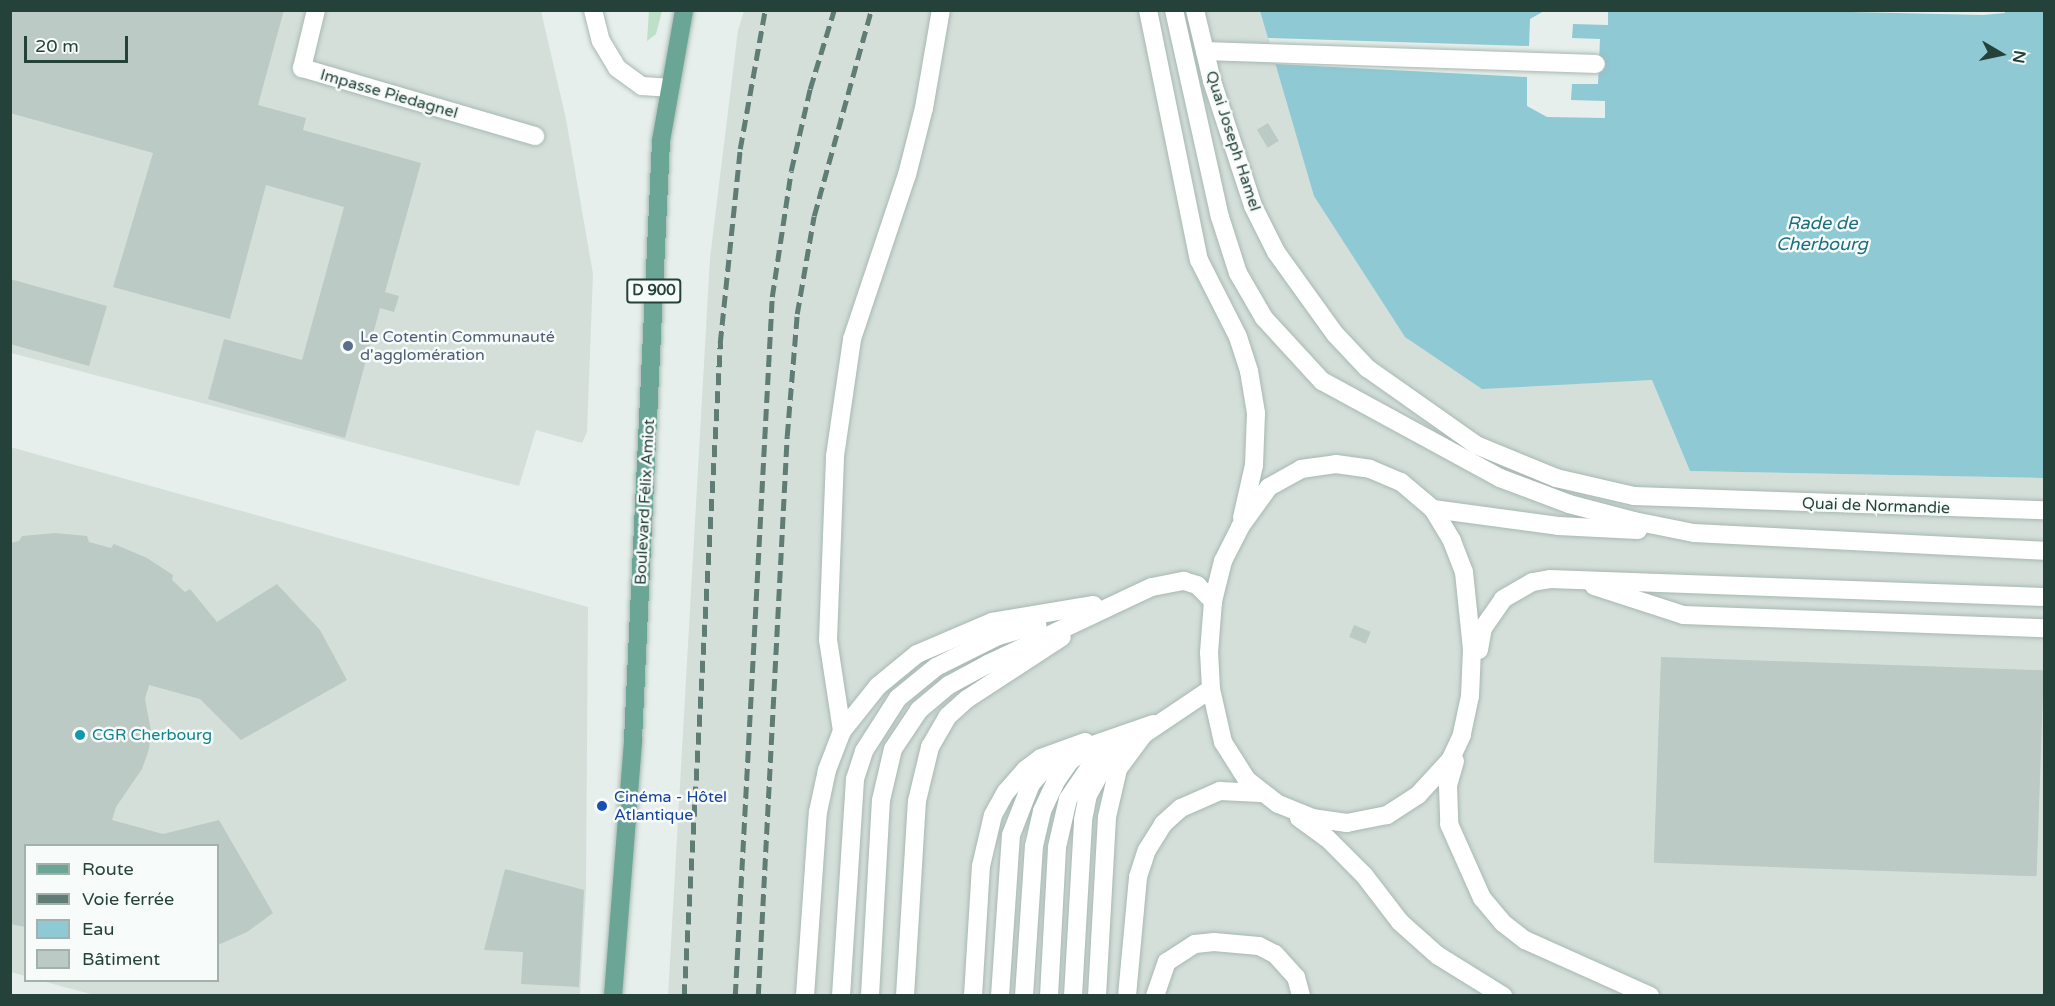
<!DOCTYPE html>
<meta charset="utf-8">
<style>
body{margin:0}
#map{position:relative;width:2055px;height:1006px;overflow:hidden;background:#e6efeb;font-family:"Varela Round",sans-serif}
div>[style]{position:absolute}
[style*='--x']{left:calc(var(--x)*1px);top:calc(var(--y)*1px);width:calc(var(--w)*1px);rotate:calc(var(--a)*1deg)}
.built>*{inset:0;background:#d4dfda}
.green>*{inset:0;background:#bfe0c8}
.water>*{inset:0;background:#8ec9d4}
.pier>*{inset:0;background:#e6efeb}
.building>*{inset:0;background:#bbcac4;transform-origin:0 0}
.roads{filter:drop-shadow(0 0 2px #a8b8b2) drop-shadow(0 0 2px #a8b8b2)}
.minor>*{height:18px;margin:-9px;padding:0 9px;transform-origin:9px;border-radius:9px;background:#fff}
.major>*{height:18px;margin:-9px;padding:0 9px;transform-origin:9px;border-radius:9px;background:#6aa596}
.rail>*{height:4.5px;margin-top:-2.25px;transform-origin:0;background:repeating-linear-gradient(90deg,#5f7d75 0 12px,transparent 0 18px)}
.dots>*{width:16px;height:16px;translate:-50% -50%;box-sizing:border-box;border:3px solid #f7fbf9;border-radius:50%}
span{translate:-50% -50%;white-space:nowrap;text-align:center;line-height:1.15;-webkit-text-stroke:5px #f7fbf9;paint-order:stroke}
.shield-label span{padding:2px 4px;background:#f7fbf9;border:2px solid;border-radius:4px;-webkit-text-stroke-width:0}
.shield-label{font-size:15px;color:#24423a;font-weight:700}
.street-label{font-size:16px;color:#24423a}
.service-label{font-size:16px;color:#4e5e75}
.left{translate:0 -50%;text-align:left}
.culture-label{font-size:16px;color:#0d838f}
.transit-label{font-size:16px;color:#164399}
.water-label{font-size:18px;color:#1c6f80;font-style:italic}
.frame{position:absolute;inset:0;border:12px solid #24423a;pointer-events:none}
.legend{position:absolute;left:24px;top:844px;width:195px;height:138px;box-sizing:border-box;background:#f7fbf9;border:2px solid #a3b1ad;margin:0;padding:8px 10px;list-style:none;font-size:18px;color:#24423a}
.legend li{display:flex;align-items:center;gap:12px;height:30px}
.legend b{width:30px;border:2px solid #a3b1ad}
.north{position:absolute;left:1971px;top:24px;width:60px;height:60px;-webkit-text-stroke:4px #f7fbf9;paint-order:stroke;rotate:99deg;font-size:16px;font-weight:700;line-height:24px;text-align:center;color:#24423a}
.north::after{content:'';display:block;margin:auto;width:21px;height:27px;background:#24423a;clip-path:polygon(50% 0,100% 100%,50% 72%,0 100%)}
.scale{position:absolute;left:24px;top:36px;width:104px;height:27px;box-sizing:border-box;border:3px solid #24423a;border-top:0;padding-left:8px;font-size:18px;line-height:21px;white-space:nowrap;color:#24423a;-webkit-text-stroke:4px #f7fbf9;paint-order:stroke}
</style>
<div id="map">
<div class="built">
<i style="clip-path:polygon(10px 11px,541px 11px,566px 119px,593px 274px,587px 432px,582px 443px,536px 430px,519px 486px,11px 353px)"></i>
<i style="clip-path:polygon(744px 11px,1260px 11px,1268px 38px,1482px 388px,1652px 380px,1690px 471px,2044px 478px,2044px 995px,668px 996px,710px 258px,738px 30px)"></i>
<i style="clip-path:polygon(10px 447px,588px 607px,586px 889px,580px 995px,98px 996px,42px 981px,218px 980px,218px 846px,26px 846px,25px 976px,11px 972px)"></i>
</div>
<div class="green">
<i style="clip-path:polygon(649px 11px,662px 11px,656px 34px,647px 41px)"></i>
</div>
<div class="water">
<i style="clip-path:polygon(1260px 11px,2044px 11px,2044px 478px,1690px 471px,1652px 380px,1482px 389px,1405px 337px,1314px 196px)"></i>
</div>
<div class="pier">
<i style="clip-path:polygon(1544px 11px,1608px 11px,1608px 25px,1573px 24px,1572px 38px,1600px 39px,1598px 84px,1572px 84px,1571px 100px,1605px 101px,1605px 118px,1547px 117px,1527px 106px,1527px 77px,1276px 64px,1268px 38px,1529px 46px,1530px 19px)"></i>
<i style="clip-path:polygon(1807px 11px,2005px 10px,2005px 13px,1983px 15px)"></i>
</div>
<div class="building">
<i style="clip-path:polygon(10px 10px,284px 10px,258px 105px,306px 118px,303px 130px,421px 163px,385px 292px,399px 296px,394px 312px,380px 308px,345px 438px,208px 399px,224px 339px,302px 360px,344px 207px,266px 185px,230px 319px,113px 287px,153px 153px,10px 113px)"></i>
<i style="left:1268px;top:123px;width:21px;height:13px;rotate:59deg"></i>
<i style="clip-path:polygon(10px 279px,107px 306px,89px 366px,10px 344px)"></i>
<i style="clip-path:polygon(55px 533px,87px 536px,89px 542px,111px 548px,114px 544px,147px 558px,173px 575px,172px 580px,185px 592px,190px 589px,217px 622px,277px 584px,320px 630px,347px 680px,241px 740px,200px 699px,149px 685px,145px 699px,151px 731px,149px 749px,142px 769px,116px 807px,112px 820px,163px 834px,219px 820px,273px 913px,247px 932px,218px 945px,218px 846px,26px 846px,26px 927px,10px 924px,10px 543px,19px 541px,22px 536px)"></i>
<i style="left:1354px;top:625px;width:18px;height:13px;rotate:22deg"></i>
<i style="left:1661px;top:657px;width:383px;height:206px;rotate:2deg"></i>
<i style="clip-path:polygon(505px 869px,584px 890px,579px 987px,521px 984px,523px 952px,484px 950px)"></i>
</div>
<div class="roads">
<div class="minor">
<i style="--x:316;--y:10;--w:60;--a:103.6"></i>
<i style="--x:302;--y:68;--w:243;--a:16.3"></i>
<i style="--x:593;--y:10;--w:32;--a:76"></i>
<i style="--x:601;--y:41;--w:31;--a:59"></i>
<i style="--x:617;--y:68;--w:31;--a:36"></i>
<i style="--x:642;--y:86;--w:26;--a:4"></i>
<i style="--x:1148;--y:10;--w:255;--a:78.5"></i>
<i style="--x:1199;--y:260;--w:86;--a:63.1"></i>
<i style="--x:1238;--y:337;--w:36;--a:72"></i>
<i style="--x:1249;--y:371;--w:43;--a:80.5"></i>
<i style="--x:1256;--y:413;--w:52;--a:92.2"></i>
<i style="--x:1254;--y:465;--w:54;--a:102.8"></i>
<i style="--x:1174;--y:10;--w:212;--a:77.5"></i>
<i style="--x:1220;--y:217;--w:59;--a:72.2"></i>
<i style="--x:1238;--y:273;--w:52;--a:60"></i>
<i style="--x:1264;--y:318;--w:86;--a:47.4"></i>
<i style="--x:1322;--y:381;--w:203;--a:28.6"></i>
<i style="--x:1500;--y:478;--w:74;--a:20.6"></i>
<i style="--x:1569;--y:504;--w:67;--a:14.7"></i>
<i style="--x:1634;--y:521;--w:61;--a:11.3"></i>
<i style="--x:1694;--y:533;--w:350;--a:2.9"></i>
<i style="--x:1195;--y:10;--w:73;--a:76.5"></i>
<i style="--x:1212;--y:81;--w:132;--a:71.8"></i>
<i style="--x:1253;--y:206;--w:51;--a:63.4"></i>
<i style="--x:1276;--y:252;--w:101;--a:54.3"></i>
<i style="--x:1335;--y:334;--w:47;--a:46.7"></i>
<i style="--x:1367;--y:368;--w:133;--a:35.2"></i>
<i style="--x:1476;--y:445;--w:87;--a:22.4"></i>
<i style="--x:1556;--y:478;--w:80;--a:13"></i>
<i style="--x:1634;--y:496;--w:410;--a:2"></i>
<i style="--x:1205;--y:51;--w:391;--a:1.9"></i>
<i style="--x:1336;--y:464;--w:34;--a:8"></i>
<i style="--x:1370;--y:469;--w:34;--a:23"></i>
<i style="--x:1401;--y:482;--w:42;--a:40.2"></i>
<i style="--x:1433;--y:509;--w:37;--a:59"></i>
<i style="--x:1452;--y:541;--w:33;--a:69"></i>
<i style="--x:1464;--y:572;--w:77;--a:84.1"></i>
<i style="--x:1472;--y:649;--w:47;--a:92.4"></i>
<i style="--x:1470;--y:696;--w:40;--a:102"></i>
<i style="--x:1462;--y:735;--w:26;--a:115"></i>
<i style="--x:1451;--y:759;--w:49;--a:132.5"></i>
<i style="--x:1418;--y:795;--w:37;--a:147"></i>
<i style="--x:1387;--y:815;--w:41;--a:168.7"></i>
<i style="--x:1347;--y:823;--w:34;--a:-172"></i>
<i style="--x:1313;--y:818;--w:38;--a:-158"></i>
<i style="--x:1278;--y:804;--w:39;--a:-142"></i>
<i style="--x:1247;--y:780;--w:45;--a:-122.3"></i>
<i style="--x:1223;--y:742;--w:54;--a:-102.8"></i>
<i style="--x:1211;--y:689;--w:36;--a:-93"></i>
<i style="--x:1209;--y:653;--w:52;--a:-85.6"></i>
<i style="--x:1213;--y:601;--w:41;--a:-76"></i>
<i style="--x:1223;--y:561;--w:38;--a:-63"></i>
<i style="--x:1240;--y:527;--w:49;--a:-54.1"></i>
<i style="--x:1269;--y:487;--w:37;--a:-29"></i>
<i style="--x:1301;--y:469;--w:35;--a:-8"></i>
<i style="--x:1433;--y:509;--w:126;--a:7.7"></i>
<i style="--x:1558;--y:526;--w:80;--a:2.9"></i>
<i style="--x:1594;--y:586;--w:94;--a:18"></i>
<i style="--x:1683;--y:615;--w:361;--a:2.1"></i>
<i style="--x:1479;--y:650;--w:22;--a:-80"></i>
<i style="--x:1483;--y:628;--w:35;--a:-55"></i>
<i style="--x:1503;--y:599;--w:34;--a:-30"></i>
<i style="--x:1533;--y:582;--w:17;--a:-10"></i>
<i style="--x:1550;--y:579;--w:494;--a:2.1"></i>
<i style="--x:842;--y:731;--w:92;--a:-98.7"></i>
<i style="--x:828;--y:640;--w:184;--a:-87.8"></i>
<i style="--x:835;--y:456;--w:118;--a:-81.7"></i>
<i style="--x:852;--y:339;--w:173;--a:-71.5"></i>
<i style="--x:907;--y:175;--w:69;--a:-75.8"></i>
<i style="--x:924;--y:108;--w:99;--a:-80.2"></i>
<i style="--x:1455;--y:761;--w:26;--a:106"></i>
<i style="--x:1448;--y:786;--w:38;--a:88"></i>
<i style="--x:1449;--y:824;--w:81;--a:66"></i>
<i style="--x:1482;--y:898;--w:33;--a:50"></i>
<i style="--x:1503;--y:923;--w:28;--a:38"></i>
<i style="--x:1525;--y:940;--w:137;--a:24.1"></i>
<i style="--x:1299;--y:818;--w:34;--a:36"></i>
<i style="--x:1327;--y:838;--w:52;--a:45"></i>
<i style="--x:1364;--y:875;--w:59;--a:52.5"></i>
<i style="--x:1400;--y:922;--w:50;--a:41.7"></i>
<i style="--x:1437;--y:955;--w:78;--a:31.8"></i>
<i style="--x:805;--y:996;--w:184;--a:-86"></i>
<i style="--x:818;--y:812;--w:43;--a:-77.9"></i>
<i style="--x:827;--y:770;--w:42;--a:-69"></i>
<i style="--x:842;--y:731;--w:58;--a:-51.3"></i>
<i style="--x:878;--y:686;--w:50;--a:-39.4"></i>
<i style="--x:917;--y:654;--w:82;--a:-23.1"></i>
<i style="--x:992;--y:622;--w:103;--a:-9.5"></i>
<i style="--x:841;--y:996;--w:217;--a:-86.3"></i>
<i style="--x:855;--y:779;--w:29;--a:-72"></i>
<i style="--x:864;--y:751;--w:63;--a:-57.3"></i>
<i style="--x:898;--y:698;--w:49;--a:-39.2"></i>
<i style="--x:936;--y:667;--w:69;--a:-26.6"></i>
<i style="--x:998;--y:636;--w:41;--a:-15.8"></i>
<i style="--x:870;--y:996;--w:196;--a:-86.8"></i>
<i style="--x:881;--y:800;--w:52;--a:-76.8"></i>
<i style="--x:893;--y:749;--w:47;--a:-56.3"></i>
<i style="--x:919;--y:710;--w:39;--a:-40"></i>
<i style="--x:949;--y:685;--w:44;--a:-28.3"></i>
<i style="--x:988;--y:664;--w:181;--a:-25.2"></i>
<i style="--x:1152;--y:587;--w:33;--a:-11"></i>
<i style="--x:1184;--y:581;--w:14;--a:17"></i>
<i style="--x:1197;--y:585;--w:23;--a:45"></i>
<i style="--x:905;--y:996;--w:195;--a:-86.5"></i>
<i style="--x:917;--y:801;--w:56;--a:-76.5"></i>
<i style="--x:930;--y:747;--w:36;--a:-60"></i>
<i style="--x:948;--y:716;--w:25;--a:-42"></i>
<i style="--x:967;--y:699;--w:113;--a:-33.1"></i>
<i style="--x:973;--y:996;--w:130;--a:-86.5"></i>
<i style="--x:981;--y:866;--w:52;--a:-76.8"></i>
<i style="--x:993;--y:815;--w:26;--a:-61"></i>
<i style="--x:1006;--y:792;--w:29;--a:-49"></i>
<i style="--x:1025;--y:770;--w:20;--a:-37"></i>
<i style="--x:1041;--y:758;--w:47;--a:-20"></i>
<i style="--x:1000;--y:996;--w:161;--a:-86.1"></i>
<i style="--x:1011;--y:835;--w:55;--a:-68.6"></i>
<i style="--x:1031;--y:784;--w:32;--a:-49"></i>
<i style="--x:1024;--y:996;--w:150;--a:-86.2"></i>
<i style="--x:1034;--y:846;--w:36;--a:-77"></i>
<i style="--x:1042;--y:811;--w:33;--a:-65"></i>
<i style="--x:1056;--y:781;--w:24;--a:-55"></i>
<i style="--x:1070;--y:761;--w:25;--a:-37"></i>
<i style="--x:1090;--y:746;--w:67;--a:-19.2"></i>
<i style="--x:1049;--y:996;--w:149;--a:-86.9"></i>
<i style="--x:1057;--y:847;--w:49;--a:-77.1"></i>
<i style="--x:1068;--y:799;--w:45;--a:-56"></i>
<i style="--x:1093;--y:762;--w:51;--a:-28.1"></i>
<i style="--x:1073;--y:996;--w:176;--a:-86.7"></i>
<i style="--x:1083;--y:820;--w:25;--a:-79"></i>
<i style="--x:1088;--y:795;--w:39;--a:-61"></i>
<i style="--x:1097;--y:996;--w:179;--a:-86.8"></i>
<i style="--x:1107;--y:817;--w:49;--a:-77.1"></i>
<i style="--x:1118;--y:769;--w:44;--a:-53.4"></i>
<i style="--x:1144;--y:734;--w:81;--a:-33.9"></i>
<i style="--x:1127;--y:996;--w:120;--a:-84.7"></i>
<i style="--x:1138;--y:877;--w:28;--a:-72"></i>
<i style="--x:1147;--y:850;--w:31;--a:-58"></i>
<i style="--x:1163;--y:824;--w:24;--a:-42"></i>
<i style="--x:1181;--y:808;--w:43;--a:-23.6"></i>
<i style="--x:1220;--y:791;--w:41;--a:2.8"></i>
<i style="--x:1155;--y:996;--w:36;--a:-71"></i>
<i style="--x:1167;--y:962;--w:33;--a:-33"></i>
<i style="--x:1195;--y:944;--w:19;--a:-6"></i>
<i style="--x:1214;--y:942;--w:45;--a:5.1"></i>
<i style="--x:1259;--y:946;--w:18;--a:27"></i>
<i style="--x:1275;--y:954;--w:31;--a:48"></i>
<i style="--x:1296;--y:977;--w:20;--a:75"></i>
</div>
<div class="major">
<i style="--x:613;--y:996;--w:257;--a:-85.5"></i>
<i style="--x:633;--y:740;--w:600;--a:-87.32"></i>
<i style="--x:661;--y:141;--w:133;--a:-80"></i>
</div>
</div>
<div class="rail">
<i style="--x:684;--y:996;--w:654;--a:-86.84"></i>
<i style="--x:720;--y:343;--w:195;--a:-84.1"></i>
<i style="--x:740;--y:149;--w:141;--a:-79.8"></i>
<i style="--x:735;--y:996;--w:700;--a:-86.97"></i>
<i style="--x:772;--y:297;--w:127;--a:-81.4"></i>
<i style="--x:791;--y:171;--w:84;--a:-77"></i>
<i style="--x:810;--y:89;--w:83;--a:-73.1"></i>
<i style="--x:758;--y:996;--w:561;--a:-87.04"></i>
<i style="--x:787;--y:436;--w:122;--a:-85.3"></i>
<i style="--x:797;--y:314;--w:99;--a:-80.2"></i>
<i style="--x:814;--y:216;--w:214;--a:-74.5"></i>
</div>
<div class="dots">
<i style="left:348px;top:346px;background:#5c6f8a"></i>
<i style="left:80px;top:735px;background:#0f9aa8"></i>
<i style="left:602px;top:806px;background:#1a4fb4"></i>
</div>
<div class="shield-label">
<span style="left:654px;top:291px">D 900</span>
</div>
<div class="street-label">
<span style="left:389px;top:94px;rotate:16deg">Impasse Piedagnel</span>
<span style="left:1233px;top:141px;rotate:72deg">Quai Joseph Hamel</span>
<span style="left:645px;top:502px;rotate:-87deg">Boulevard Félix Amiot</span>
<span style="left:1876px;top:506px;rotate:2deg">Quai de Normandie</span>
</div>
<div class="service-label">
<span class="left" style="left:360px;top:346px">Le Cotentin Communauté<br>d'agglomération</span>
</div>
<div class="culture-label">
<span class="left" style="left:92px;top:735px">CGR Cherbourg</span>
</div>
<div class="transit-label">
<span class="left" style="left:614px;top:806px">Cinéma - Hôtel<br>Atlantique</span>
</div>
<div class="water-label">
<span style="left:1822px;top:234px">Rade de<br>Cherbourg</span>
</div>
<div class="frame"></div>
<ul class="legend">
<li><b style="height:8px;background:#6aa596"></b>Route</li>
<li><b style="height:8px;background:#5f7d75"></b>Voie ferrée</li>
<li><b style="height:16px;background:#8ec9d4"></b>Eau</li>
<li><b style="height:16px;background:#bbcac4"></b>Bâtiment</li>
</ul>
<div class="north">N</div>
<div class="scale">20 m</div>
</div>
